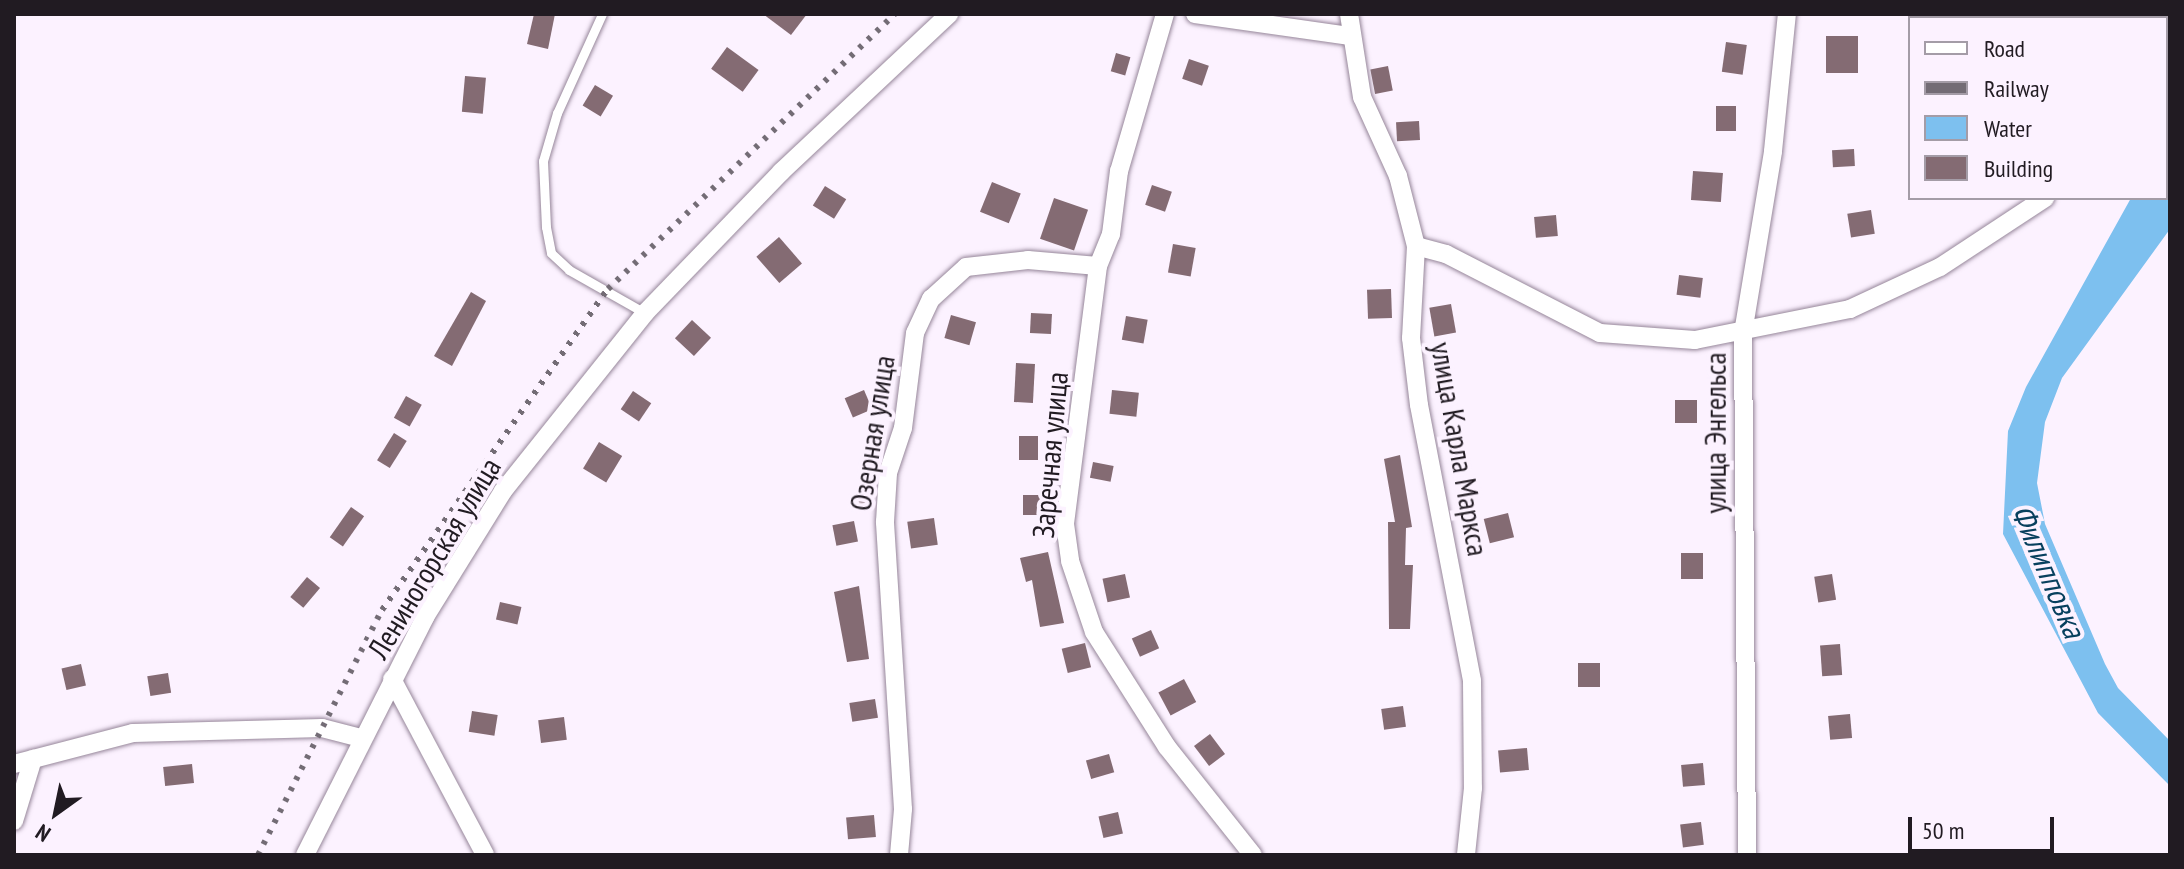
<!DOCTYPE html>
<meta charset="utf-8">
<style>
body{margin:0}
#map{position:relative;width:2184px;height:869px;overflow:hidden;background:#fcf2ff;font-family:"PT Sans Narrow",sans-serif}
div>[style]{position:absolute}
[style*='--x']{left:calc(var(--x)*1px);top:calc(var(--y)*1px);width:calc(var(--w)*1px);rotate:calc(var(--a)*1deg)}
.water>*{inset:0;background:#7dc0ef}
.building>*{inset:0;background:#846b73;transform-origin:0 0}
.roads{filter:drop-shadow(0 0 2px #96869a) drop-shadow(0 0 2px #96869a)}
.lane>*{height:9px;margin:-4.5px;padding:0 4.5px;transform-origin:4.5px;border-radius:4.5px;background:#fff}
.street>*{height:18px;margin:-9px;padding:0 9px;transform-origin:9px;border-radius:9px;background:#fff}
.rail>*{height:6px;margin-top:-3px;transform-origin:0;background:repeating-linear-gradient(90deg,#736c75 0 4px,transparent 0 12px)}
span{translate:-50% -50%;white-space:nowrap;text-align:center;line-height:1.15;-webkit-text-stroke:8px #fcf2ff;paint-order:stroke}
.street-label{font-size:30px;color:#211b22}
.water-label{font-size:32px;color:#08405e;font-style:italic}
.frame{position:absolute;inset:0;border:16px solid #211b22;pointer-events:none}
.legend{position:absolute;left:1908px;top:16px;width:260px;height:184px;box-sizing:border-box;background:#fcf2ff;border:2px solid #a49ca7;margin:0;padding:10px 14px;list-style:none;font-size:24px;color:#211b22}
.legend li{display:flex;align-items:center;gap:16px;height:40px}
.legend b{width:40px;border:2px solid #a49ca7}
.north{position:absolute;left:16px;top:773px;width:80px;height:80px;-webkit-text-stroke:6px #fcf2ff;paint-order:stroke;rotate:213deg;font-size:22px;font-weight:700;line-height:32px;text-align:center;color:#211b22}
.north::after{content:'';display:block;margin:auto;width:28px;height:36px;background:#211b22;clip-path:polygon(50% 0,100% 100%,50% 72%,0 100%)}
.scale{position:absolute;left:1908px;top:817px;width:146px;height:36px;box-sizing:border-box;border:4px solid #211b22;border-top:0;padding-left:10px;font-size:24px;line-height:28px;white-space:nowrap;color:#211b22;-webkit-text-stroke:6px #fcf2ff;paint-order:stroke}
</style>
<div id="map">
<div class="water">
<i style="clip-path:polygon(2170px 137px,2170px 229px,2062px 378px,2045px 422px,2037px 483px,2045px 524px,2105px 664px,2118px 688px,2170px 741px,2170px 786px,2098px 713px,2003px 534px,2008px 431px,2026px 387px,2131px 198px,2166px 198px)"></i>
</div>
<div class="building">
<i style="clip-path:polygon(534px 14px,555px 14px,548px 49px,527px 44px)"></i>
<i style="clip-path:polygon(763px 14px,807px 14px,791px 35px)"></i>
<i style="left:1826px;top:36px;width:32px;height:37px"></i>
<i style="left:1726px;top:42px;width:21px;height:30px;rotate:8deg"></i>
<i style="left:727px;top:47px;width:39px;height:27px;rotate:36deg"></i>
<i style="left:1116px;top:53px;width:15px;height:19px;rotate:16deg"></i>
<i style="left:1189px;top:59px;width:21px;height:21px;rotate:19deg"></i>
<i style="left:1388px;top:66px;width:25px;height:18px;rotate:79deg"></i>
<i style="left:465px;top:76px;width:21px;height:36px;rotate:5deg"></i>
<i style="left:595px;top:85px;width:21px;height:24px;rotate:31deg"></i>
<i style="left:1736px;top:106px;width:25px;height:20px;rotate:90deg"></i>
<i style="left:1419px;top:121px;width:19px;height:23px;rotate:87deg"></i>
<i style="left:1854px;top:149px;width:17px;height:22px;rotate:87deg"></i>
<i style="left:1693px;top:171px;width:30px;height:29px;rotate:4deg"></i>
<i style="left:992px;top:182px;width:31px;height:32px;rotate:22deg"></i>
<i style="left:1152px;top:185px;width:21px;height:21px;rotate:19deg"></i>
<i style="left:825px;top:186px;width:25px;height:23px;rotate:32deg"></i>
<i style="left:1054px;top:198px;width:36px;height:43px;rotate:19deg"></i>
<i style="left:1871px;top:210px;width:24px;height:24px;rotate:81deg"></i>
<i style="left:1556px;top:215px;width:21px;height:22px;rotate:85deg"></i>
<i style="left:779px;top:237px;width:35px;height:30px;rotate:49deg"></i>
<i style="left:1173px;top:244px;width:23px;height:29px;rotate:10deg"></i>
<i style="left:1679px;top:275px;width:24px;height:20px;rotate:7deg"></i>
<i style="left:1391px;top:289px;width:29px;height:24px;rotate:88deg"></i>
<i style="clip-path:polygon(471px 292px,486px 301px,452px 366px,434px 356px)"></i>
<i style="left:1451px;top:304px;width:29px;height:22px;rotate:80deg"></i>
<i style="left:1031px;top:313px;width:21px;height:20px;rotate:3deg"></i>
<i style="left:951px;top:315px;width:26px;height:24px;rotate:16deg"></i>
<i style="left:1126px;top:316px;width:22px;height:24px;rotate:10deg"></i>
<i style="left:692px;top:320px;width:26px;height:25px;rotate:43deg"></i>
<i style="left:1016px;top:363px;width:19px;height:39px;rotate:3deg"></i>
<i style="left:864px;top:390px;width:21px;height:21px;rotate:67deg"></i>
<i style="left:1112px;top:390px;width:27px;height:24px;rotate:6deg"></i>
<i style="left:633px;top:391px;width:22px;height:22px;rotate:34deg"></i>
<i style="left:406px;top:396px;width:18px;height:25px;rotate:29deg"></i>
<i style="left:1675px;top:400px;width:22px;height:23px"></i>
<i style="left:394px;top:433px;width:15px;height:32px;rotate:32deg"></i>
<i style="left:1019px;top:436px;width:19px;height:24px"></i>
<i style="left:599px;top:442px;width:27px;height:31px;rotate:31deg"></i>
<i style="clip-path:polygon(1400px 455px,1412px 527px,1406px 528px,1405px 565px,1413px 565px,1410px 629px,1389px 629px,1388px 522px,1395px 522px,1384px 459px)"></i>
<i style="left:1093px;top:462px;width:21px;height:16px;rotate:11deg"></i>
<i style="clip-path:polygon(875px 485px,874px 503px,859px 504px,857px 486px)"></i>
<i style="left:1023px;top:495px;width:22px;height:20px"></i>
<i style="left:351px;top:507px;width:16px;height:37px;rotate:35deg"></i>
<i style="left:1508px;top:513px;width:25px;height:25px;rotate:76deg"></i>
<i style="left:934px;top:518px;width:27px;height:27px;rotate:82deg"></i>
<i style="left:854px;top:521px;width:21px;height:22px;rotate:79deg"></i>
<i style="clip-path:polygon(1048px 552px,1064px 623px,1040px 627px,1032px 580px,1026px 582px,1020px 558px)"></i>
<i style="left:1703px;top:553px;width:26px;height:22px;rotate:90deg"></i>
<i style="left:1125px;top:574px;width:24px;height:23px;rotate:78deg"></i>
<i style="left:1832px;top:574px;width:26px;height:18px;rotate:81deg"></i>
<i style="left:307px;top:577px;width:17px;height:26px;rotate:40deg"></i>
<i style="clip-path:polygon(859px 586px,869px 659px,847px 662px,834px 592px)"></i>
<i style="left:500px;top:602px;width:22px;height:18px;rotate:13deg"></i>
<i style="left:1151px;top:630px;width:20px;height:21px;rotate:66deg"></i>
<i style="left:1085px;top:643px;width:25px;height:24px;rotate:76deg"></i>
<i style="left:1840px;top:644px;width:31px;height:20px;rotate:86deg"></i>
<i style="left:1578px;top:663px;width:22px;height:24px"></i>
<i style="left:81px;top:664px;width:22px;height:20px;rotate:77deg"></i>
<i style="left:168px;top:673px;width:20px;height:21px;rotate:81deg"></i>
<i style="left:1184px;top:679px;width:26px;height:29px;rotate:62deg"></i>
<i style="left:875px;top:699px;width:19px;height:26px;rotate:81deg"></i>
<i style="left:1403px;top:706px;width:21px;height:22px;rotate:82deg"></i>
<i style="left:472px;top:711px;width:26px;height:21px;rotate:9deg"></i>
<i style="left:1850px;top:714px;width:24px;height:22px;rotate:85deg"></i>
<i style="left:564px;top:717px;width:23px;height:26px;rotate:83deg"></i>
<i style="left:1210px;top:734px;width:25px;height:20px;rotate:53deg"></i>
<i style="left:1527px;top:748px;width:22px;height:29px;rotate:85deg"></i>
<i style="left:1109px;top:754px;width:19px;height:24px;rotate:74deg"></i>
<i style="left:1703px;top:763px;width:22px;height:22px;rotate:85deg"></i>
<i style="left:192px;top:764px;width:19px;height:29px;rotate:84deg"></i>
<i style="left:1118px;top:812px;width:22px;height:20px;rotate:77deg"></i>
<i style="left:874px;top:815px;width:22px;height:28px;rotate:85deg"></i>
<i style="left:1701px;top:822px;width:23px;height:21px;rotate:83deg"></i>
</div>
<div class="roads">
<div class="lane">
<i style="--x:602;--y:14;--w:109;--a:114.4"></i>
<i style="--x:557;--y:113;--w:50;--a:106.3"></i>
<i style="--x:543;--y:161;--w:66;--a:87.4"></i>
<i style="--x:546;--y:227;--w:26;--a:79"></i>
<i style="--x:551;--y:253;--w:25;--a:43"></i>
<i style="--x:569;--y:270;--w:87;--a:29.5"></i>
</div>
<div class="street">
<i style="--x:1165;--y:14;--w:164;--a:106.3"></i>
<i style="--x:1119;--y:171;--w:64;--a:97.2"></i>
<i style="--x:1111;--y:234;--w:35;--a:112"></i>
<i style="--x:1098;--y:266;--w:260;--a:97.3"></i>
<i style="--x:1065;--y:524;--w:37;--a:82"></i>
<i style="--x:1070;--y:561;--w:75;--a:71.3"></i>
<i style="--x:1094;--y:632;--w:136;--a:57.6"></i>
<i style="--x:1167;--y:747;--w:138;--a:51.5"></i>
<i style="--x:1195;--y:14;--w:157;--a:8.1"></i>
<i style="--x:1349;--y:14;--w:84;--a:81.1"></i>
<i style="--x:1362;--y:97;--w:87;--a:65.5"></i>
<i style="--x:1398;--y:176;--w:72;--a:75.6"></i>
<i style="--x:1416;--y:246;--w:92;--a:93.1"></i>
<i style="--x:1411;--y:338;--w:67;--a:83.2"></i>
<i style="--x:1419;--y:405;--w:281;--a:79.1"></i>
<i style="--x:1472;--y:681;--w:107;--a:89.5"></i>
<i style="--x:1473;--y:788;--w:67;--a:96"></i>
<i style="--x:2038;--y:18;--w:4;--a:-76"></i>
<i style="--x:1416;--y:246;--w:31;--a:15"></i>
<i style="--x:1446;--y:254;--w:173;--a:27.2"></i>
<i style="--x:1600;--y:333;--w:95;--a:4.2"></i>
<i style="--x:1695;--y:340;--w:158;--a:-11.3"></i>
<i style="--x:1850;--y:309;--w:99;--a:-25"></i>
<i style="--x:1940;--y:267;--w:126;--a:-33.3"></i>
<i style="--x:392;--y:679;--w:199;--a:62.1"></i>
<i style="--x:14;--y:764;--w:123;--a:-14.6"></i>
<i style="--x:133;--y:733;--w:189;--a:-1.5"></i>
<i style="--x:322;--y:728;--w:40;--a:14.4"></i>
<i style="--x:14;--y:821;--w:65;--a:-73"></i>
<i style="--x:305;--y:855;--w:267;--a:-63.2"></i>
<i style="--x:425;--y:617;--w:148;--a:-58.2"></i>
<i style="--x:503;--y:491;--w:228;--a:-51.4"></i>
<i style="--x:645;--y:313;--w:196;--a:-46"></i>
<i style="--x:781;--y:172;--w:231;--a:-43.2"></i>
<i style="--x:899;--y:855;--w:46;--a:-85"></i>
<i style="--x:903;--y:809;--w:288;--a:-93.6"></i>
<i style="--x:885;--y:522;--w:49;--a:-86.5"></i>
<i style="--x:888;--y:473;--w:47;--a:-71.6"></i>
<i style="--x:903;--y:428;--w:96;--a:-82.8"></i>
<i style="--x:915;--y:333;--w:38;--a:-65"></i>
<i style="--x:931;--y:299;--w:47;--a:-42.4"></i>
<i style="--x:966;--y:267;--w:62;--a:-6.4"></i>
<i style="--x:1028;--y:260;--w:70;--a:4.9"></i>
<i style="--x:1747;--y:855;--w:522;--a:-90.44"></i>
<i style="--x:1743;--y:333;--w:184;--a:-80.6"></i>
<i style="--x:1773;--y:151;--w:138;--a:-84.2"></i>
</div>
</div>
<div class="rail">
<i style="--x:258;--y:855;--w:275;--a:-63.2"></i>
<i style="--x:382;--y:610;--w:393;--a:-54.9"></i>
<i style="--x:608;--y:289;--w:397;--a:-43.8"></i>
</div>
<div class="street-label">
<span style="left:872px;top:433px;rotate:-81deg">Озерная улица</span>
<span style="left:1715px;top:433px;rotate:-90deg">улица Энгельса</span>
<span style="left:1460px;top:449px;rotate:80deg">улица Карла Маркса</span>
<span style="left:1050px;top:455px;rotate:-85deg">Заречная улица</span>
<span style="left:434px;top:558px;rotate:-59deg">Лениногорская улица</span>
</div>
<div class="water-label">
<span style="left:2049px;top:571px;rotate:67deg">Филипповка</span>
</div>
<div class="frame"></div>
<ul class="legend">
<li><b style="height:10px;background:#fff"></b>Road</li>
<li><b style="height:10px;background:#736c75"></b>Railway</li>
<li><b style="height:22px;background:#7dc0ef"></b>Water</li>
<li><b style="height:22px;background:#846b73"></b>Building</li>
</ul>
<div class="north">N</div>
<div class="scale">50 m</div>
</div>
